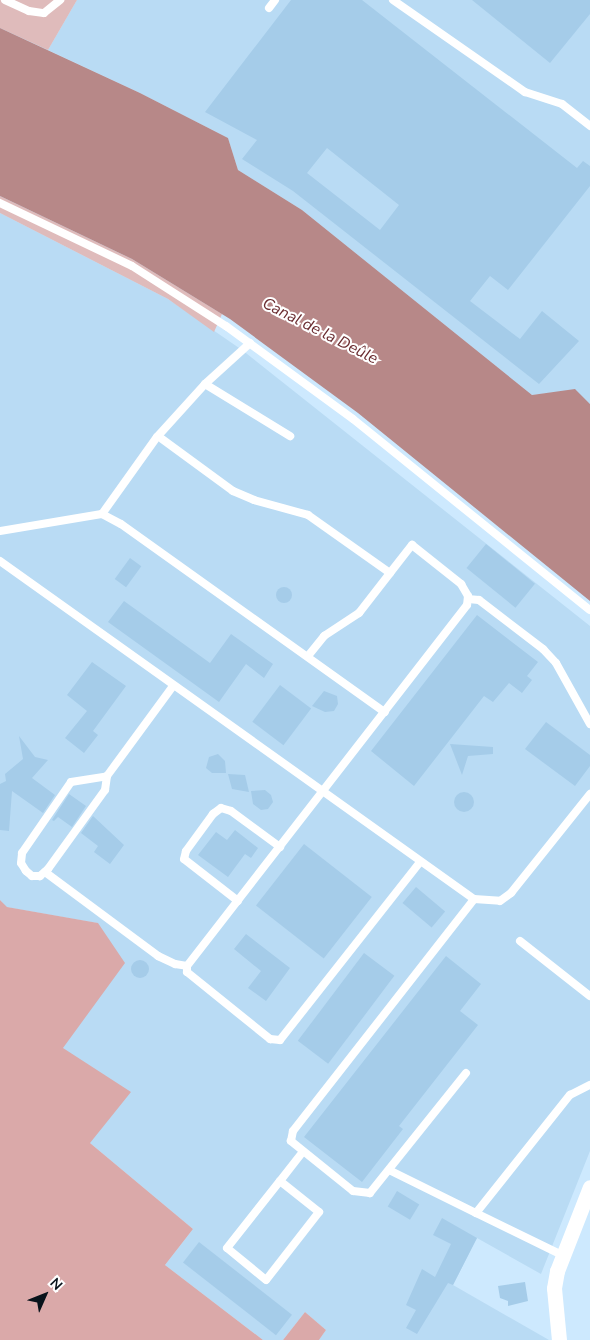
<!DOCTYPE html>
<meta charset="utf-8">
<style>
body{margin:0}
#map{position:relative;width:590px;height:1340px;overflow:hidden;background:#cde9fe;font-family:"Nunito Sans",sans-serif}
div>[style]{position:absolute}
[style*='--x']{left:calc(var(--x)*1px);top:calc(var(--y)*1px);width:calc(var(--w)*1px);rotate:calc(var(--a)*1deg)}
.built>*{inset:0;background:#b9dbf4}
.green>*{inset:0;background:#dfbbbb}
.forest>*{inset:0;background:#daa9a9}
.water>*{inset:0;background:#b78888}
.building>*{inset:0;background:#a5cce9;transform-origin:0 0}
.round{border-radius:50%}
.service>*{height:8px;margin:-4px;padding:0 4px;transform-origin:4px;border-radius:4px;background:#fff}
.minor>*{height:15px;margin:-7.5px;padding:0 7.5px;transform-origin:7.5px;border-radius:7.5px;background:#fff}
span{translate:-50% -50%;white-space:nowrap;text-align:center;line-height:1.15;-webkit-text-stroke:4px #fff;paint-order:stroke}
.water-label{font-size:16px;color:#6b2d31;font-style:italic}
.north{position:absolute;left:20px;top:1270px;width:50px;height:50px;-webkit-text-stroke:4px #fff;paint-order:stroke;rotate:46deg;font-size:14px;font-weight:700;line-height:20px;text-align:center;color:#09131b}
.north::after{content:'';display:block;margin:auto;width:18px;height:22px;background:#09131b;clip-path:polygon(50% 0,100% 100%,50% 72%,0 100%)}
</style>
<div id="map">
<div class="built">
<i style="clip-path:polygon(77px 0,590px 0,590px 404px,575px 390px,532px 395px,302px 210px,238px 170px,228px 138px,140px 93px,48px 50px)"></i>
<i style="clip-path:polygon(0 213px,168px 299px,242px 350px,590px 626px,590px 1151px,541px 1274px,477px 1238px,453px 1285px,549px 1340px,319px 1340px,326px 1330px,305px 1312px,283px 1340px,263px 1340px,165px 1265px,193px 1229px,90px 1143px,63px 1048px,97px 923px,6px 907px,0 900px)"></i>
</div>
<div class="green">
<i style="clip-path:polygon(0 0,77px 0,48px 50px,0 28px)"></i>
<i style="clip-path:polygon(0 196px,132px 259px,222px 314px,214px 332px,168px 299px,0 213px)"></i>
</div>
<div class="forest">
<i style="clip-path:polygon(0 900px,7px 907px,98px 923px,125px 963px,63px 1048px,131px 1092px,90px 1143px,193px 1229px,165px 1265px,263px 1340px,0 1340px)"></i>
<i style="clip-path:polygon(305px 1312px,326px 1330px,319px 1340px,283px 1340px)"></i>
</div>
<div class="water">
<i style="clip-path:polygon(0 28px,140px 93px,228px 138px,238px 170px,302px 210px,532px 395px,575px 389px,590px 404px,590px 601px,358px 413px,230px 319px,132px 259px,0 196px)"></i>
</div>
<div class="building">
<i style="clip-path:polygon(evenodd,291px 0,362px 0,577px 168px,583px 161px,590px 166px,590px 186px,508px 290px,490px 276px,470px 301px,520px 339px,542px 311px,579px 341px,539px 384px,293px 191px,242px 159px,257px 140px,205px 112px,291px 0,327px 148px,399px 205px,380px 230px,307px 173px,327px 148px)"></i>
<i style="clip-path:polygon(472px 0,590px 0,590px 14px,550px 63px)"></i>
<i style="left:486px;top:544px;width:63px;height:31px;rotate:39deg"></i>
<i style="left:130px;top:558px;width:14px;height:26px;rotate:36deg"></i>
<i class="round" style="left:276px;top:587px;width:16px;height:16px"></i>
<i style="clip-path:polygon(124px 601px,210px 663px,231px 634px,273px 664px,264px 678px,246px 664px,219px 702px,108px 622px)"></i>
<i style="clip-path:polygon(477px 615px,538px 662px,527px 676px,532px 680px,522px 693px,509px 683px,493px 702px,484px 696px,414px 786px,371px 751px)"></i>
<i style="clip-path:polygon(92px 662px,126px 686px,93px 731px,98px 735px,84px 753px,65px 738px,87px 711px,67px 695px)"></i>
<i style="left:280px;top:685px;width:39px;height:46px;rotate:37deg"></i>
<i style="clip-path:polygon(324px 691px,337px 696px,338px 704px,334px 711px,325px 712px,312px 706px)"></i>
<i style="clip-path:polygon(546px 722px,590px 755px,590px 766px,575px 786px,525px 749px)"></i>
<i style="clip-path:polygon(19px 736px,35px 757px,48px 760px,32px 778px,55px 795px,43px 813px,12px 791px,9px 831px,0 830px,0 784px,6px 781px,5px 774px,23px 759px)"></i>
<i style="clip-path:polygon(450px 744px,493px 747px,493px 754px,468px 756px,462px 775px)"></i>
<i style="clip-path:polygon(218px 754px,225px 761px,226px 773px,212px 773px,206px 768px,209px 757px)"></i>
<i style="clip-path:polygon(228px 774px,245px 775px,249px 792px,232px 789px)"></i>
<i style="clip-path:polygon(265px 790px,271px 795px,273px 802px,268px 809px,261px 810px,253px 804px,251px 791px)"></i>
<i class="round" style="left:454px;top:792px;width:20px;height:20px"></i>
<i style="clip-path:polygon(69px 794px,86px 806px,72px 827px,58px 817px,54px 821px,52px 820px)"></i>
<i style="clip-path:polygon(93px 816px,124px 845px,110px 864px,94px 852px,98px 846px,81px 833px)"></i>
<i style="clip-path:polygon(235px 830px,258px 848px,251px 858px,245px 854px,228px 877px,198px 855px,216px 832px,227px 840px)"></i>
<i style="left:304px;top:844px;width:86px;height:78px;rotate:38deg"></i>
<i style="left:416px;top:887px;width:38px;height:21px;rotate:40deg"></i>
<i style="clip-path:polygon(246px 934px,290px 968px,266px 1001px,248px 988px,261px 971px,234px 949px)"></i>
<i style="left:364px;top:953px;width:38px;height:110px;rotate:37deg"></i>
<i style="clip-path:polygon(446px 956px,481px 984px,460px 1011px,478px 1025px,399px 1126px,403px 1129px,362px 1182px,304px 1137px)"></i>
<i class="round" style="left:131px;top:960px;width:18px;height:18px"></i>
<i style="left:397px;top:1191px;width:26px;height:18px;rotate:31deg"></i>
<i style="clip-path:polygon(442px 1218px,477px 1238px,453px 1285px,448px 1283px,417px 1334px,406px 1328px,416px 1310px,406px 1305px,422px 1269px,435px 1277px,451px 1244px,433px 1235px)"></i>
<i style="left:199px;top:1242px;width:118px;height:26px;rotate:38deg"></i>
<i style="clip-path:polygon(525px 1282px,528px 1301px,508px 1306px,508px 1301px,500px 1298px,498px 1286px)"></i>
</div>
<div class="service">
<i style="--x:5;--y:0;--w:26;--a:25"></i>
<i style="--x:29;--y:11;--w:15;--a:8"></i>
<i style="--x:44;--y:13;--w:21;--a:-39"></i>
<i style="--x:393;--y:0;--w:161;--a:34.9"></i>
<i style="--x:525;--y:92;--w:39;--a:18"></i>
<i style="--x:562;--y:104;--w:36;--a:38"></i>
<i style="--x:269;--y:8;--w:10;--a:-53"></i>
<i style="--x:0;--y:203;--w:146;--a:25.5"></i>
<i style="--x:132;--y:266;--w:112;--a:32.6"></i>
<i style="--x:226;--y:326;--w:157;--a:36.2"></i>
<i style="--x:353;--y:419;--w:304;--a:38.9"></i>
<i style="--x:205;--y:384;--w:100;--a:31.5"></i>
<i style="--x:162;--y:439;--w:88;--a:36.2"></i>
<i style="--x:233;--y:491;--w:23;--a:23"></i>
<i style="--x:254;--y:500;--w:56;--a:15.5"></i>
<i style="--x:308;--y:515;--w:100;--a:35.3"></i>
<i style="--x:390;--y:573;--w:36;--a:-52"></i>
<i style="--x:412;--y:545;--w:63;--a:38.5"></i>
<i style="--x:461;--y:584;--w:14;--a:60"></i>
<i style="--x:468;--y:596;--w:9;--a:96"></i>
<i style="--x:467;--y:605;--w:457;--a:127.8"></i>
<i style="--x:187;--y:966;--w:6;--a:90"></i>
<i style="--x:187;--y:972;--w:107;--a:38.9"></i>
<i style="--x:270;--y:1039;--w:10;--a:6"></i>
<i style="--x:280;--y:1040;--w:226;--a:-51.8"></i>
<i style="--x:102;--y:514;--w:95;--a:-54.5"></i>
<i style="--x:157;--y:437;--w:72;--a:-47.8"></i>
<i style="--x:205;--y:384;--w:61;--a:-42.3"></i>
<i style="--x:0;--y:531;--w:103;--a:-9.5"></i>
<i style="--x:102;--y:514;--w:21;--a:28"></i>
<i style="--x:121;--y:524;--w:324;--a:35.5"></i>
<i style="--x:0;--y:561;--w:582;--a:35.49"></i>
<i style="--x:474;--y:899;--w:26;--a:4"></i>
<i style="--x:500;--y:901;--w:14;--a:-36"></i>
<i style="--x:511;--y:893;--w:127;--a:-51.4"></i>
<i style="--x:468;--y:599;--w:11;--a:5"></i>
<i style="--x:479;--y:600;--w:81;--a:37.4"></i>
<i style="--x:543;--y:649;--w:19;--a:47"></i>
<i style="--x:556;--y:663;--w:70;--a:60.9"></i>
<i style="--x:308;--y:656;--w:26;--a:-51"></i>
<i style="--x:324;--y:636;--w:42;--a:-33.3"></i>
<i style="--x:359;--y:613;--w:51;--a:-52.2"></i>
<i style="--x:107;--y:776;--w:14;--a:98"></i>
<i style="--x:105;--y:790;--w:97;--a:125.8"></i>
<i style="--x:48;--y:869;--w:11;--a:139"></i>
<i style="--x:40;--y:876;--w:8;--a:180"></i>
<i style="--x:32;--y:876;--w:8;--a:-140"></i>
<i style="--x:26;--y:871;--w:9;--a:-122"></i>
<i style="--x:21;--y:863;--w:10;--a:-84"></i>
<i style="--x:22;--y:853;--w:86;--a:-55.4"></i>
<i style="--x:71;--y:782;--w:36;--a:-9"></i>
<i style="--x:107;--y:776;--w:112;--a:-53.7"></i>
<i style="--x:45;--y:872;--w:141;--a:36.6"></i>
<i style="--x:158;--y:956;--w:19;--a:25"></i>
<i style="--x:175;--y:964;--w:12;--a:9"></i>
<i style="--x:238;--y:901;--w:68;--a:-142.1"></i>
<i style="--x:184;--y:859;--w:8;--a:-76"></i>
<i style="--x:186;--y:851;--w:46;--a:-53.9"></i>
<i style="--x:213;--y:814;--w:10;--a:-37"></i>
<i style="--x:221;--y:808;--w:10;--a:17"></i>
<i style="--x:231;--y:811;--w:61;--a:36.3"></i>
<i style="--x:520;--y:941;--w:89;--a:38.2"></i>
<i style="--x:466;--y:1073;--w:154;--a:128.7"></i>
<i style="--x:370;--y:1193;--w:17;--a:-173"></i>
<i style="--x:353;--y:1191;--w:80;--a:-141.1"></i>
<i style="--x:291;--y:1141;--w:10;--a:-79"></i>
<i style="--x:293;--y:1131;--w:294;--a:-52"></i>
<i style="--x:389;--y:1170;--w:97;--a:26.3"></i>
<i style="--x:476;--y:1213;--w:151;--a:-51.5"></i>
<i style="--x:570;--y:1095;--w:22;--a:-27"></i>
<i style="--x:280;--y:1181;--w:50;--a:38.5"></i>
<i style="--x:319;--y:1212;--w:86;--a:127.9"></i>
<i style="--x:266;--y:1280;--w:50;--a:-140.6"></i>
<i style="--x:227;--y:1248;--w:85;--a:-51.7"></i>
<i style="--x:280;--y:1181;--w:36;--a:-52"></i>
<i style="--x:476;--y:1213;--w:96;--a:26"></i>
</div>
<div class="minor">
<i style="--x:559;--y:1340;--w:52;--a:-95.5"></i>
<i style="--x:554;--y:1288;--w:17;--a:-80"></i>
<i style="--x:557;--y:1271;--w:90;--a:-68.6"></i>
</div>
<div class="water-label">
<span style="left:320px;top:331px;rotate:27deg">Canal de la Deûle</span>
</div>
<div class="north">N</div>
</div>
